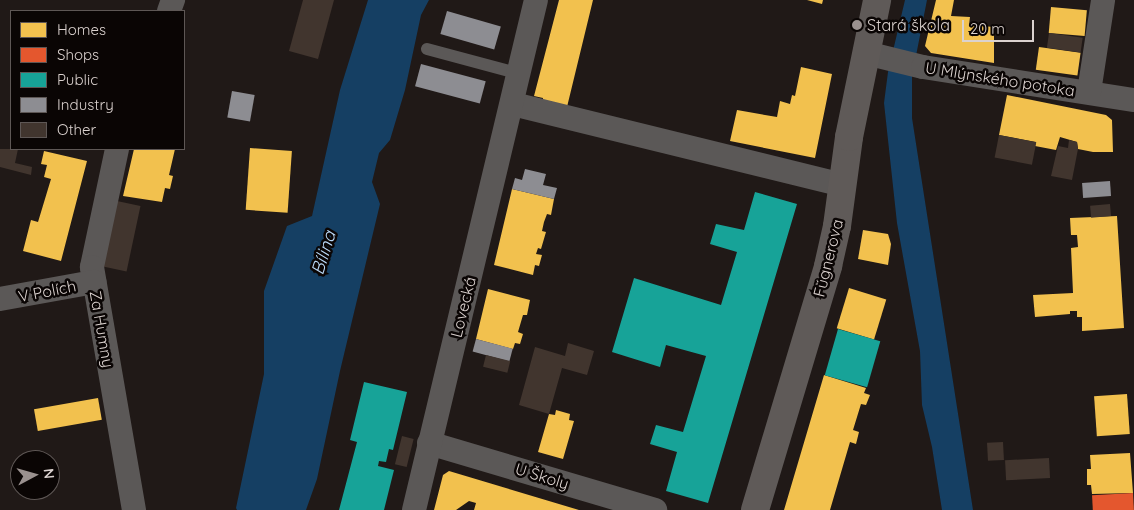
<!DOCTYPE html>
<meta charset="utf-8">
<style>
body{margin:0}
#map{position:relative;width:1134px;height:510px;overflow:hidden;background:#201917;font-family:Quicksand,sans-serif}
div>[style]{position:absolute}
[style*='--x']{left:calc(var(--x)*1px);top:calc(var(--y)*1px);width:calc(var(--w)*1px);rotate:calc(var(--a)*1deg)}
.water>*{inset:0;background:#153f63}
.homes>*{inset:0;background:#f2c14e;transform-origin:0 0}
.shops>*{inset:0;background:#e4572e;transform-origin:0 0}
.public>*{inset:0;background:#17a398;transform-origin:0 0}
.industry>*{inset:0;background:#8d8d92;transform-origin:0 0}
.building>*{inset:0;background:#41352e;transform-origin:0 0}
.lane>*{height:12px;margin:-6px;padding:0 6px;transform-origin:6px;border-radius:6px;background:#5b5857}
.street>*{height:24px;margin:-12px;padding:0 12px;transform-origin:12px;border-radius:12px;background:#5b5857}
.secondary>*{height:28px;margin:-14px;padding:0 14px;transform-origin:14px;border-radius:14px;background:#5f5a58}
.dots>*{width:14px;height:14px;translate:-50% -50%;box-sizing:border-box;border:2px solid #0a0504;border-radius:50%}
span{translate:-50% -50%;white-space:nowrap;text-align:center;line-height:1.15;-webkit-text-stroke:5px #0a0504;paint-order:stroke}
.poi-label{font-size:16px;color:#dbd2cf}
.left{translate:0 -50%;text-align:left}
.street-label{font-size:16px;color:#dbd2cf}
.water-label{font-size:18px;color:#bbdaf9;font-style:italic}
.legend{position:absolute;left:10px;top:10px;width:175px;height:140px;box-sizing:border-box;background:#0a0504;border:1px solid #5e5755;margin:0;padding:6px 9px;list-style:none;font-size:15px;color:#dbd2cf}
.legend li{display:flex;align-items:center;gap:10px;height:25px}
.legend b{width:25px;border:1px solid #5e5755}
.north{position:absolute;left:10px;top:450px;width:50px;height:50px;box-sizing:border-box;background:#0a0504;border:1px solid #5e5755;border-radius:50%;rotate:84deg;font-size:14px;font-weight:700;line-height:20px;text-align:center;color:#dbd2cf}
.north::after{content:'';display:block;margin:auto;width:18px;height:22px;background:#9a918f;clip-path:polygon(50% 0,100% 100%,50% 72%,0 100%)}
.scale{position:absolute;left:962px;top:20px;width:72px;height:22px;box-sizing:border-box;border:2px solid #dbd2cf;border-top:0;padding-left:6px;font-size:15px;line-height:18px;white-space:nowrap;color:#dbd2cf;-webkit-text-stroke:4px #0a0504;paint-order:stroke}
</style>
<div id="map">
<div class="water">
<i style="clip-path:polygon(368px 0,429px 0,421px 15px,405px 90px,390px 140px,379px 153px,372px 182px,380px 204px,340px 371px,317px 479px,306px 510px,237px 510px,236px 508px,264px 374px,264px 291px,287px 226px,312px 216px,340px 90px)"></i>
<i style="clip-path:polygon(905px 0,927px 0,912px 76px,912px 118px,973px 510px,942px 510px,932px 447px,922px 405px,920px 351px,897px 223px,884px 103px,888px 72px)"></i>
</div>
<div class="homes">
<i style="clip-path:polygon(559px 0,593px 0,567px 107px,543px 101px,543px 98px,534px 96px)"></i>
<i style="clip-path:polygon(807px 0,823px 0,822px 4px)"></i>
<i style="clip-path:polygon(936px 0,954px 0,951px 16px,970px 17px,969px 25px,994px 27px,994px 63px,931px 53px,925px 46px)"></i>
<i style="left:1051px;top:7px;width:36px;height:26px;rotate:5deg"></i>
<i style="left:1039px;top:47px;width:42px;height:23px;rotate:8deg"></i>
<i style="clip-path:polygon(801px 67px,832px 74px,815px 158px,730px 141px,737px 110px,777px 117px,780px 101px,790px 104px,792px 95px,795px 96px)"></i>
<i style="clip-path:polygon(1007px 95px,1106px 115px,1112px 120px,1113px 152px,1093px 152px,1078px 149px,1077px 142px,1060px 137px,1056px 150px,1035px 146px,1036px 142px,999px 135px)"></i>
<i style="left:250px;top:148px;width:42px;height:62px;rotate:4deg"></i>
<i style="clip-path:polygon(134px 149px,175px 149px,169px 175px,173px 176px,170px 189px,165px 188px,162px 202px,123px 196px)"></i>
<i style="clip-path:polygon(44px 151px,87px 161px,61px 261px,23px 251px,31px 220px,38px 222px,51px 179px,44px 177px,47px 165px,41px 164px)"></i>
<i style="clip-path:polygon(512px 189px,554px 199px,551px 215px,547px 214px,544px 222px,542px 231px,546px 232px,541px 249px,538px 248px,536px 254px,542px 255px,539px 266px,535px 265px,533px 275px,494px 265px)"></i>
<i style="clip-path:polygon(1117px 216px,1124px 328px,1082px 331px,1082px 317px,1077px 317px,1077px 311px,1070px 311px,1070px 314px,1035px 317px,1033px 295px,1073px 293px,1071px 248px,1078px 247px,1077px 235px,1071px 235px,1070px 218px)"></i>
<i style="clip-path:polygon(863px 230px,888px 234px,891px 244px,888px 265px,858px 259px)"></i>
<i style="left:849px;top:288px;width:39px;height:42px;rotate:17deg"></i>
<i style="clip-path:polygon(488px 289px,530px 300px,527px 315px,523px 315px,518px 332px,523px 334px,520px 344px,515px 343px,513px 349px,476px 339px)"></i>
<i style="clip-path:polygon(824px 375px,866px 388px,864px 393px,870px 395px,866px 405px,861px 404px,853px 430px,859px 432px,856px 444px,850px 442px,830px 510px,784px 510px)"></i>
<i style="left:1127px;top:394px;width:40px;height:33px;rotate:86deg"></i>
<i style="left:98px;top:398px;width:22px;height:65px;rotate:80deg"></i>
<i style="clip-path:polygon(556px 410px,570px 414px,569px 420px,574px 421px,563px 459px,538px 452px,549px 414px,555px 415px)"></i>
<i style="clip-path:polygon(1130px 453px,1133px 493px,1092px 494px,1091px 485px,1087px 485px,1087px 469px,1091px 469px,1090px 455px)"></i>
<i style="clip-path:polygon(449px 471px,579px 510px,474px 510px,476px 503px,469px 501px,456px 510px,434px 510px,443px 475px)"></i>
</div>
<div class="shops">
<i style="left:1133px;top:493px;width:17px;height:41px;rotate:87deg"></i>
</div>
<div class="public">
<i style="clip-path:polygon(755px 192px,797px 204px,708px 503px,666px 491px,677px 452px,650px 444px,656px 425px,683px 432px,706px 356px,666px 345px,660px 367px,612px 352px,634px 278px,721px 305px,737px 252px,710px 244px,716px 224px,744px 230px)"></i>
<i style="left:838px;top:329px;width:44px;height:48px;rotate:16deg"></i>
<i style="clip-path:polygon(364px 382px,407px 392px,393px 450px,389px 449px,386px 462px,379px 461px,378px 466px,394px 470px,384px 510px,339px 510px,357px 442px,350px 440px)"></i>
</div>
<div class="industry">
<i style="left:447px;top:11px;width:56px;height:24px;rotate:16deg"></i>
<i style="left:421px;top:64px;width:67px;height:23px;rotate:15deg"></i>
<i style="left:232px;top:91px;width:23px;height:27px;rotate:10deg"></i>
<i style="clip-path:polygon(525px 169px,546px 174px,543px 185px,557px 188px,554px 199px,512px 189px,515px 178px,522px 180px)"></i>
<i style="left:1110px;top:181px;width:15px;height:28px;rotate:86deg"></i>
<i style="left:476px;top:339px;width:38px;height:13px;rotate:15deg"></i>
</div>
<div class="building">
<i style="clip-path:polygon(303px 0,334px 0,318px 59px,289px 51px)"></i>
<i style="left:1049px;top:33px;width:34px;height:15px;rotate:8deg"></i>
<i style="left:999px;top:135px;width:38px;height:23px;rotate:11deg"></i>
<i style="clip-path:polygon(1069px 140px,1077px 142px,1078px 149px,1072px 180px,1051px 176px,1058px 146px,1068px 148px)"></i>
<i style="clip-path:polygon(0 149px,18px 149px,15px 163px,32px 167px,31px 175px,0 167px)"></i>
<i style="left:117px;top:201px;width:24px;height:67px;rotate:12deg"></i>
<i style="left:1110px;top:204px;width:12px;height:20px;rotate:85deg"></i>
<i style="clip-path:polygon(568px 343px,594px 351px,587px 375px,562px 368px,549px 414px,519px 405px,535px 347px,565px 356px)"></i>
<i style="left:486px;top:355px;width:25px;height:12px;rotate:14deg"></i>
<i style="left:402px;top:436px;width:12px;height:29px;rotate:14deg"></i>
<i style="left:1003px;top:442px;width:18px;height:16px;rotate:87deg"></i>
<i style="left:1049px;top:458px;width:20px;height:44px;rotate:87deg"></i>
</div>
<div class="lane">
<i style="--x:427;--y:49;--w:96;--a:15"></i>
</div>
<div class="street">
<i style="--x:169;--y:11;--w:12;--a:-70"></i>
<i style="--x:866;--y:53;--w:59;--a:13.8"></i>
<i style="--x:923;--y:67;--w:214;--a:8.9"></i>
<i style="--x:1089;--y:92;--w:93;--a:-81.3"></i>
<i style="--x:513;--y:104;--w:339;--a:13.8"></i>
<i style="--x:117;--y:149;--w:121;--a:102"></i>
<i style="--x:92;--y:267;--w:247;--a:80.2"></i>
<i style="--x:0;--y:299;--w:96;--a:-10.3"></i>
<i style="--x:429;--y:443;--w:236;--a:16.5"></i>
<i style="--x:414;--y:510;--w:524;--a:-76.55"></i>
</div>
<div class="secondary">
<i style="--x:755;--y:510;--w:255;--a:-73.3"></i>
<i style="--x:828;--y:266;--w:41;--a:-77.3"></i>
<i style="--x:837;--y:226;--w:90;--a:-82.3"></i>
<i style="--x:849;--y:137;--w:140;--a:-78.4"></i>
</div>
<div class="dots">
<i style="left:857px;top:25px;background:#9a918f"></i>
</div>
<div class="poi-label">
<span class="left" style="left:867px;top:25px">Stará škola</span>
</div>
<div class="street-label">
<span style="left:1000px;top:79px;rotate:9deg">U Mlýnského potoka</span>
<span style="left:828px;top:258px;rotate:-76deg">Fügnerova</span>
<span style="left:47px;top:291px;rotate:-11deg">V Polích</span>
<span style="left:463px;top:307px;rotate:-76deg">Lovecká</span>
<span style="left:102px;top:329px;rotate:80deg">Za Humny</span>
<span style="left:542px;top:476px;rotate:17deg">U Školy</span>
</div>
<div class="water-label">
<span style="left:324px;top:253px;rotate:-73deg">Bílina</span>
</div>
<ul class="legend">
<li><b style="height:14px;background:#f2c14e"></b>Homes</li>
<li><b style="height:14px;background:#e4572e"></b>Shops</li>
<li><b style="height:14px;background:#17a398"></b>Public</li>
<li><b style="height:14px;background:#8d8d92"></b>Industry</li>
<li><b style="height:14px;background:#41352e"></b>Other</li>
</ul>
<div class="north">N</div>
<div class="scale">20 m</div>
</div>
